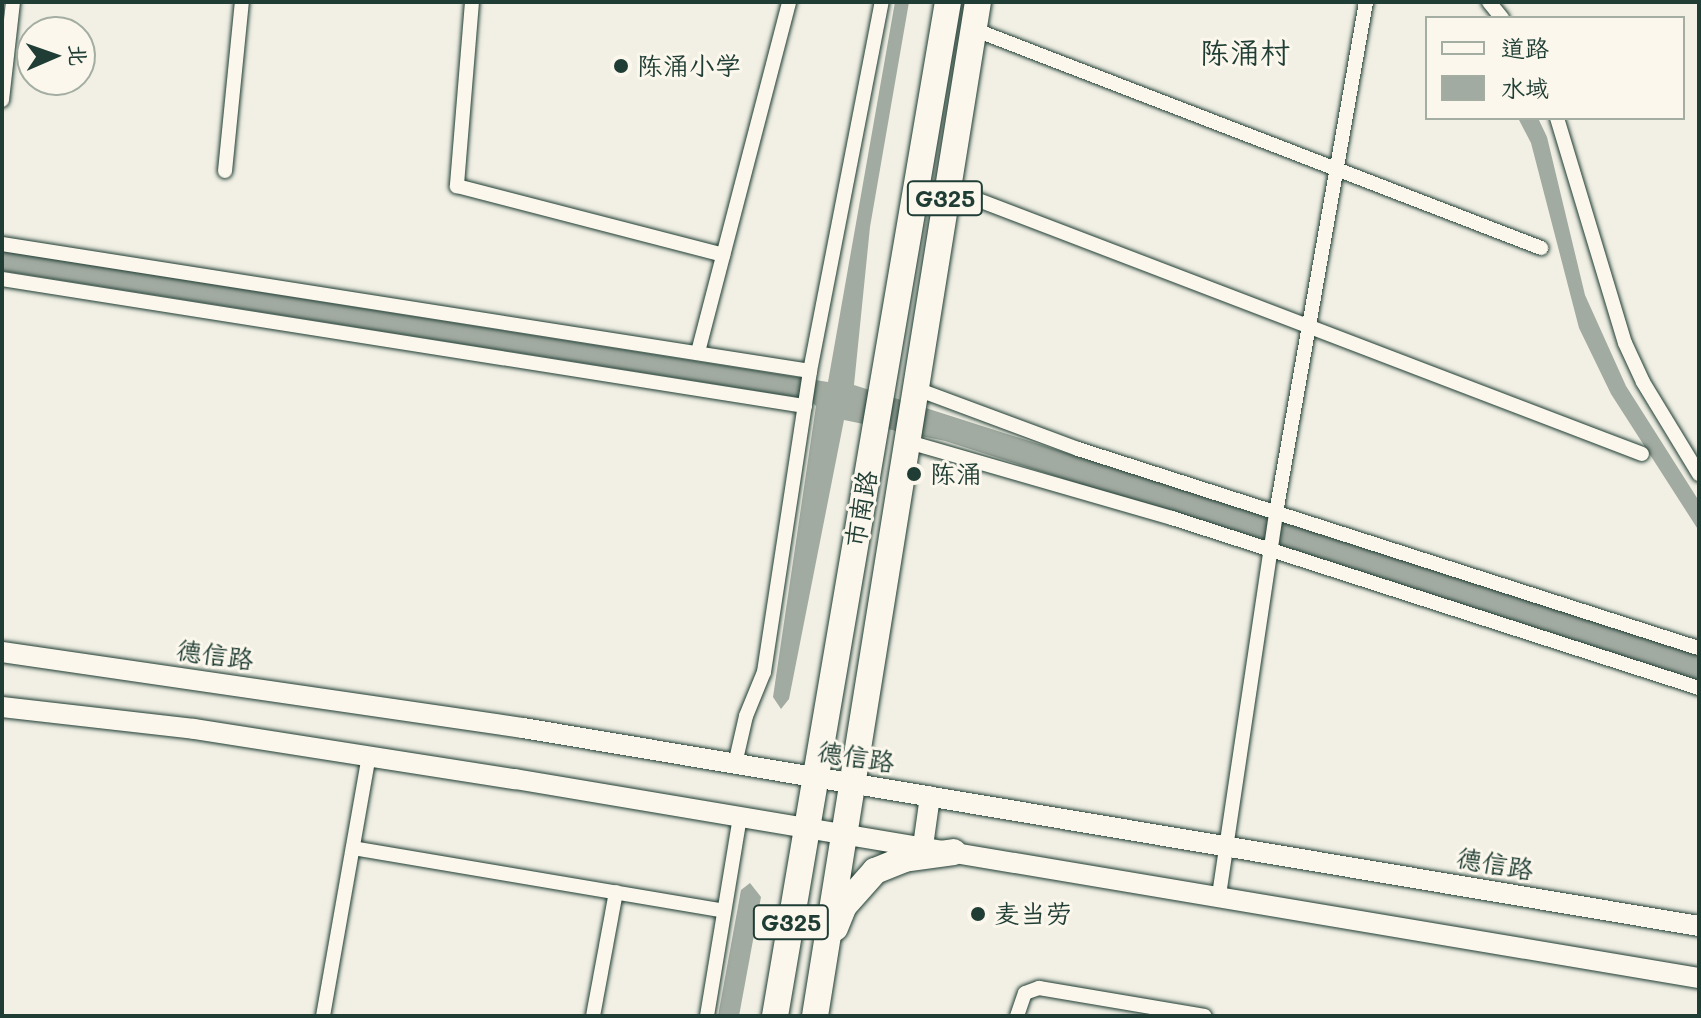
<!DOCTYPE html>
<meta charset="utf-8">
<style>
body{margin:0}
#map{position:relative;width:1701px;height:1018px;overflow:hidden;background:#f2f0e5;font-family:Mali,"LXGW WenKai TC",sans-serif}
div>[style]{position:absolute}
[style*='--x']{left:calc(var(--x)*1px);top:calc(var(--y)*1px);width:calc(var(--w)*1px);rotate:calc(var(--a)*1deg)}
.water>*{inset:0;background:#a2aba1}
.roads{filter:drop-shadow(0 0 2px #1f3d34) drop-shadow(0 0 2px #1f3d34)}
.street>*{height:14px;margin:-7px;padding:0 7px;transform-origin:7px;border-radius:7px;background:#fbf7ec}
.secondary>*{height:20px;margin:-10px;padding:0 10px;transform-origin:10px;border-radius:10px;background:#fbf7ec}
.highway>*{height:26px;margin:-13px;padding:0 13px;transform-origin:13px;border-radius:13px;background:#fbf7ec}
.dots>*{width:22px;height:22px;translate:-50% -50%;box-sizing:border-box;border:4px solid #fbf7ec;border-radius:50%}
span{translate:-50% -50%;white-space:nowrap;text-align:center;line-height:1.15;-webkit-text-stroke:6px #fbf7ec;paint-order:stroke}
.shield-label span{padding:2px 6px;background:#fbf7ec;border:2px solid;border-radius:6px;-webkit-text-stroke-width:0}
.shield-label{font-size:24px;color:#1f3d34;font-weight:700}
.poi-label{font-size:26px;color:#1f3d34}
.left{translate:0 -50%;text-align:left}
.street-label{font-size:26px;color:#1f3d34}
.quarter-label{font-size:30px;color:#1f3d34}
.frame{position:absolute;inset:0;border:4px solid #1f3d34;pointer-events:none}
.legend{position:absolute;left:1425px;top:16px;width:260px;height:104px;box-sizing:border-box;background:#fbf7ec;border:2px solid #a3ada2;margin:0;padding:10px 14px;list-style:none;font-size:24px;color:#1f3d34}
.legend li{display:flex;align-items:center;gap:16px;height:40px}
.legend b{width:40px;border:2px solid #a3ada2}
.north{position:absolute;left:16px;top:16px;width:80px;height:80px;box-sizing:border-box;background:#fbf7ec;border:2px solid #a3ada2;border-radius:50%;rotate:88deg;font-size:22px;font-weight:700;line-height:32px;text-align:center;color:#1f3d34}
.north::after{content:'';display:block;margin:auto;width:28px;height:36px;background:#1f3d34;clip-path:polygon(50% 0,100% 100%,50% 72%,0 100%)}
</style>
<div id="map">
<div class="water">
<i style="clip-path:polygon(895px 2px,909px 2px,870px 227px,854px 385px,1699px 655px,1699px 682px,945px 441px,844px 420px,789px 699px,781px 709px,773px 697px,816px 406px,808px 399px,2px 271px,2px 251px,828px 382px)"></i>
<i style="clip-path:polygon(1518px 118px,1538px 118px,1547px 137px,1585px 295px,1626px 386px,1699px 501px,1699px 531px,1611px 394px,1579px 328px,1531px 143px)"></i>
<i style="clip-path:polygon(750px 883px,761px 897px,739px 1016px,718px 1016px,741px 890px)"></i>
</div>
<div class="roads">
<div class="street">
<i style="--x:472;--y:2;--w:185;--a:94.7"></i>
<i style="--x:457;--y:186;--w:275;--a:14.5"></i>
<i style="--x:1489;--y:2;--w:21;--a:51"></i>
<i style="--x:973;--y:29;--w:609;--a:21.08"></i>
<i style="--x:2;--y:100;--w:99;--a:-83.6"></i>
<i style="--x:1557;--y:118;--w:235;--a:73.2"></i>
<i style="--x:1625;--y:343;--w:43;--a:65.2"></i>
<i style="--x:1643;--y:382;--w:108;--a:58.7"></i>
<i style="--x:225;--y:171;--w:170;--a:-84.3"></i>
<i style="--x:947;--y:188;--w:744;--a:20.94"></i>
<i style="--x:2;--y:244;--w:818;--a:8.93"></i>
<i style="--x:2;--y:279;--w:813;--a:8.99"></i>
<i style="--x:698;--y:352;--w:362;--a:-75.4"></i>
<i style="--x:914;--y:388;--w:175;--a:20.4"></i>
<i style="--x:1078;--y:449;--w:651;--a:17.79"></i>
<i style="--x:905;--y:441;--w:278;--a:16.1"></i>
<i style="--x:1172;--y:518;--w:554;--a:17.88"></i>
<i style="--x:735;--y:764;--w:49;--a:-77.1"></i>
<i style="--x:746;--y:716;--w:48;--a:-67.8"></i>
<i style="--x:764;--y:672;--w:304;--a:-81.3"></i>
<i style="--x:810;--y:371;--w:376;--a:-79"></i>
<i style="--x:353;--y:848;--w:376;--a:9.6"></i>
<i style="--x:1219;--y:895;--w:392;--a:-81.5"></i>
<i style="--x:1277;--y:507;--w:513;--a:-80"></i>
<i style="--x:323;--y:1016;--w:264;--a:-80"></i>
<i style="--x:593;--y:1016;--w:126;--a:-79.5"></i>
<i style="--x:707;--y:1016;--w:203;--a:-80.6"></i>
<i style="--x:1017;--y:1016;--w:24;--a:-71"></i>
<i style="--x:1025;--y:993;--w:15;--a:-20"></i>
<i style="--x:1039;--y:988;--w:168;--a:9.6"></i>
</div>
<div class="secondary">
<i style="--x:2;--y:652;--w:527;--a:8.3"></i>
<i style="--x:523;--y:728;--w:1193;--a:9.56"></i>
<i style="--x:2;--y:707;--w:193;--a:6.5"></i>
<i style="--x:194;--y:729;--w:325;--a:8.9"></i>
<i style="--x:515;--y:779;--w:1201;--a:9.54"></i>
<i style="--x:923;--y:846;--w:50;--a:-82"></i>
</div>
<div class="highway">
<i style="--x:835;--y:928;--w:24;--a:-68"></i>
<i style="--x:844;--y:906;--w:47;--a:-48.5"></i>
<i style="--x:875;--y:871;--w:31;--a:-22"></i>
<i style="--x:904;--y:859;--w:50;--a:-8"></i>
<i style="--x:775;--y:1016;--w:1029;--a:-80.32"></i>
<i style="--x:815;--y:1016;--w:1027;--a:-80.87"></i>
</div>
</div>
<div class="dots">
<i style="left:621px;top:66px;background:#1f3d34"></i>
<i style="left:914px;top:474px;background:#1f3d34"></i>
<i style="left:978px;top:914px;background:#1f3d34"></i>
</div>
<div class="shield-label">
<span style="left:945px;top:198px">G325</span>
<span style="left:791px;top:922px">G325</span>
</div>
<div class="poi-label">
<span class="left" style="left:637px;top:66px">陈涌小学</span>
<span class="left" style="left:930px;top:474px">陈涌</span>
<span class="left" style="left:994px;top:914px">麦当劳</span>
</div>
<div class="street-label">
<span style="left:861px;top:509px;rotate:-80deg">市南路</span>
<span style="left:215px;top:655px;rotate:8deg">德信路</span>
<span style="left:856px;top:757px;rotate:9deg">德信路</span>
<span style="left:1495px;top:864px;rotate:10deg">德信路</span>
</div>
<div class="quarter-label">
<span style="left:1245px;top:51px">陈涌村</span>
</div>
<div class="frame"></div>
<ul class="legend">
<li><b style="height:10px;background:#fbf7ec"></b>道路</li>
<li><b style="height:22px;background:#a2aba1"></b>水域</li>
</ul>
<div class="north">北</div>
</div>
